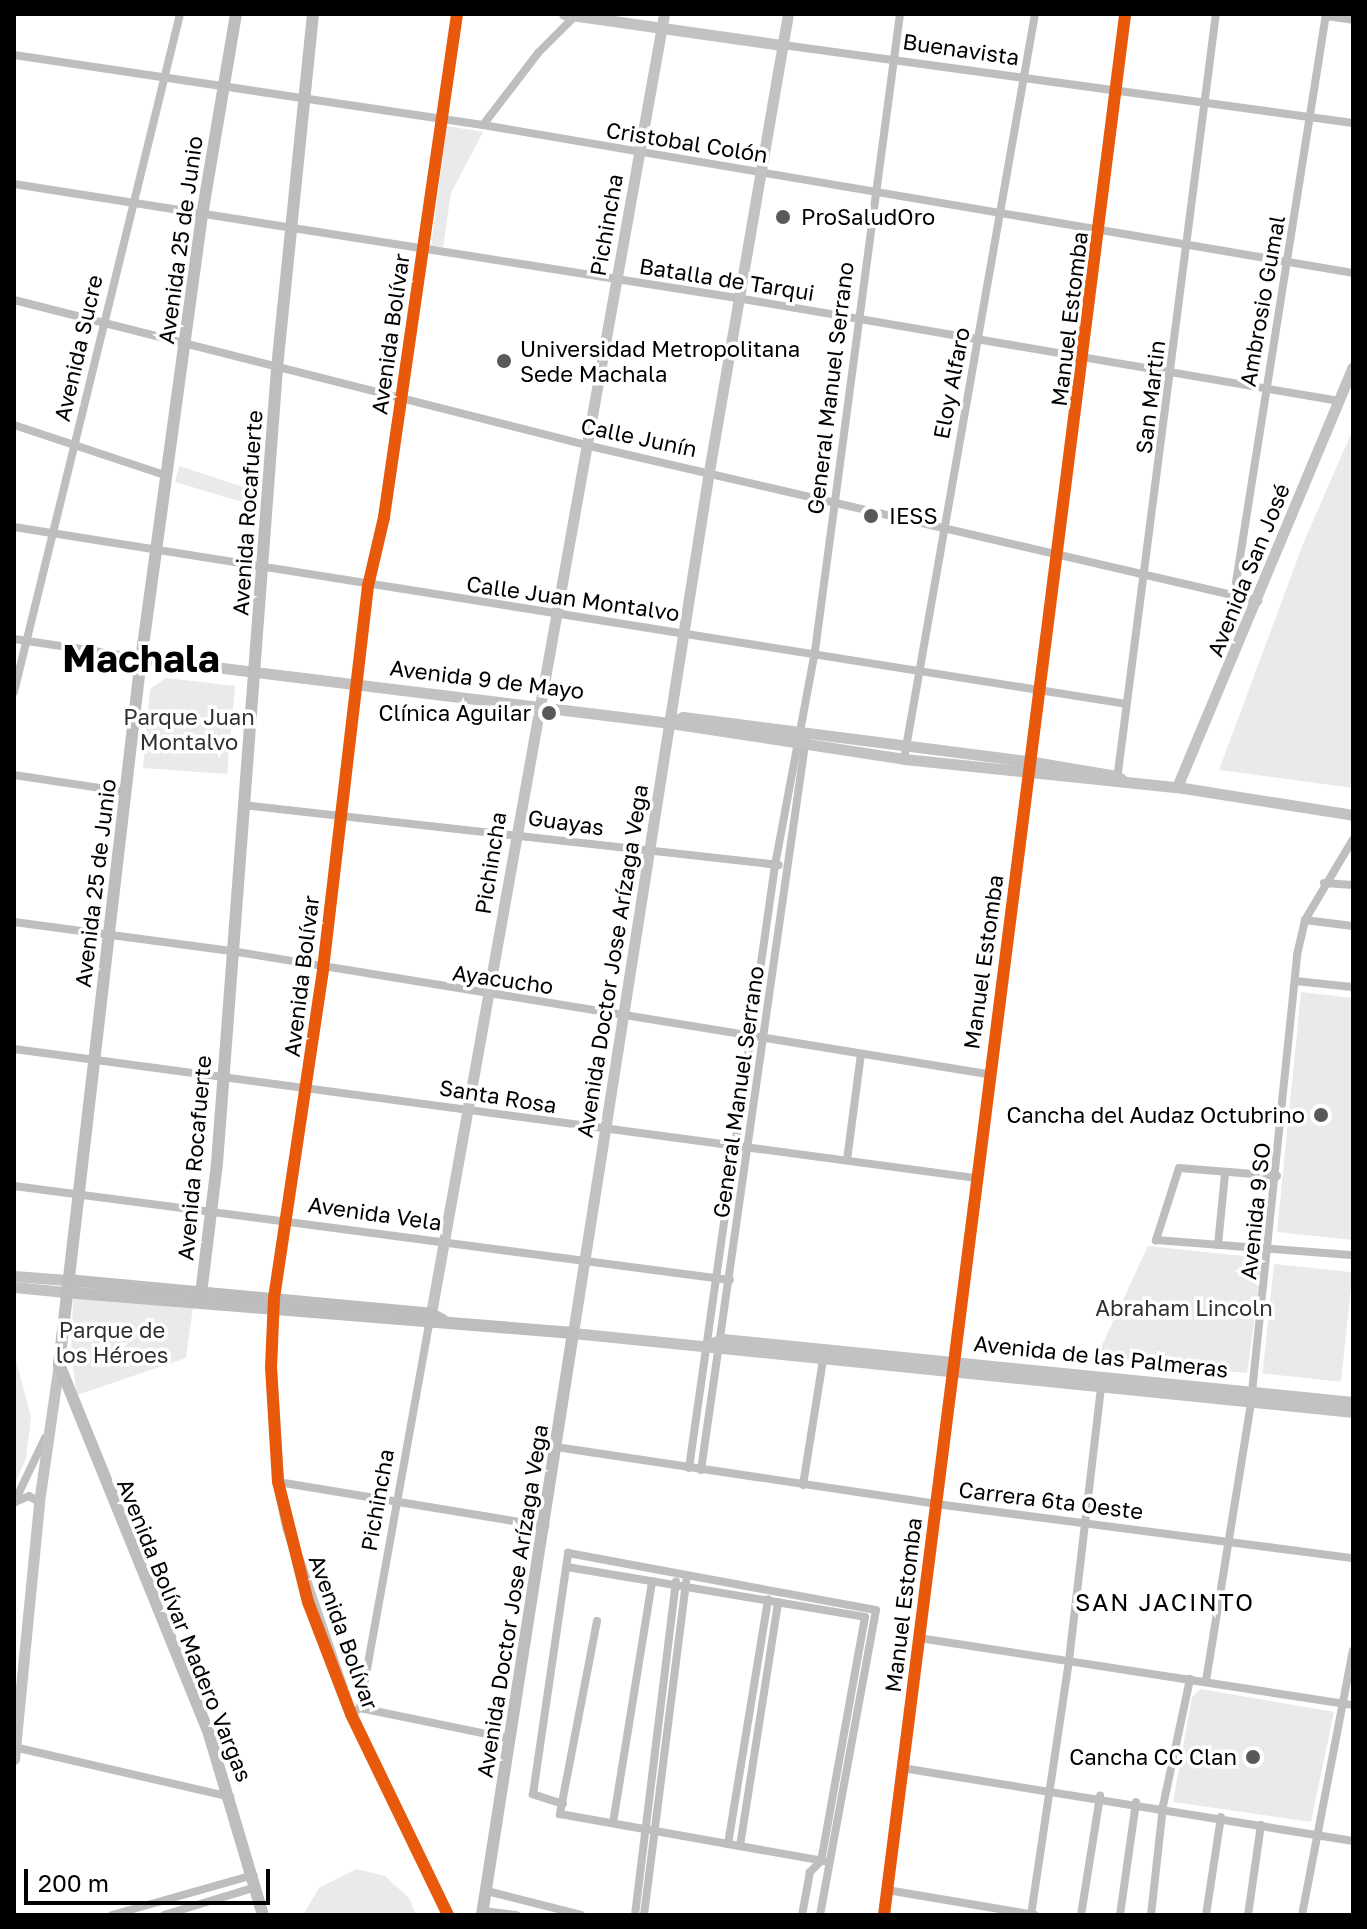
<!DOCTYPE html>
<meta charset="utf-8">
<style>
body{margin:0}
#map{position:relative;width:1367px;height:1929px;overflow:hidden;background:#fff;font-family:"Golos Text",sans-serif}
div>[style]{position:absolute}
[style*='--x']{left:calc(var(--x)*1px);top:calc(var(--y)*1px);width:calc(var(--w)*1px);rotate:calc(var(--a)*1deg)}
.green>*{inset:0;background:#eaeaea;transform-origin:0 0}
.street>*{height:8px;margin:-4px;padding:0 4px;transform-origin:4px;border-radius:4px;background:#bebebe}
.secondary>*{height:11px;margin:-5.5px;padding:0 5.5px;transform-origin:5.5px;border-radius:5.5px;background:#c2c2c2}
.primary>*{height:12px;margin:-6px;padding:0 6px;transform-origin:6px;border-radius:6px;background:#bdbdbd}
.cycleway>*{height:12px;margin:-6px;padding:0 6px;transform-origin:6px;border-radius:6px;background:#e8590c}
.dots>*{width:22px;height:22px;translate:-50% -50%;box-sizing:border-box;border:4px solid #fff;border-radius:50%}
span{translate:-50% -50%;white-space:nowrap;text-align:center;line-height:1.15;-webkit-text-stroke:7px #fff;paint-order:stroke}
.street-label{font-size:22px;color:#000}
.poi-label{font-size:22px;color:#000}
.left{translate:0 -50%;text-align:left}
.right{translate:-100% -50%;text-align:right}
.park-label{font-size:22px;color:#303030}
.neighbourhood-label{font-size:24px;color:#000;letter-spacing:2px}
.town-label{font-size:38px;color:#000;font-weight:700}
.frame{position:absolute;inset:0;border:16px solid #000;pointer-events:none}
.scale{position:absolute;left:24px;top:1869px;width:246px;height:36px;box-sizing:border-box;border:4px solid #000;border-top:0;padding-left:10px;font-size:24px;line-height:28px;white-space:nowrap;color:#000;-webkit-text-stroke:6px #fff;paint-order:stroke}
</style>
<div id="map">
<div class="green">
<i style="clip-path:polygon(447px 126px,483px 132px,451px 193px,443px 247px,431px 246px)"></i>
<i style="clip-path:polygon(1353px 429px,1353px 788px,1219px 770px,1303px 544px)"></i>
<i style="clip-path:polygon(179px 466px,259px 492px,256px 506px,175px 482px)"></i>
<i style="clip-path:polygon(166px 678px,235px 686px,227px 774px,143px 768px,150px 689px)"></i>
<i style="clip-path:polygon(1301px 992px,1353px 998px,1353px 1240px,1277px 1232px)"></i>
<i style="clip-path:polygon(1148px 1246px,1263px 1258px,1247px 1373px,1096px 1358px)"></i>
<i style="left:1274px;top:1264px;width:79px;height:110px;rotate:6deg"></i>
<i style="clip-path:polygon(73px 1298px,193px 1307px,186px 1358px,77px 1395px,71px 1356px)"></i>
<i style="clip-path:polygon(14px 1353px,31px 1417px,26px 1459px,14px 1485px)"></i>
<i style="clip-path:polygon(1201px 1689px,1334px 1712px,1311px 1822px,1173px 1802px,1192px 1697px)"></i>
<i style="clip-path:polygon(356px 1869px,385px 1876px,409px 1898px,416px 1915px,303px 1915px,319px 1888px)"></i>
</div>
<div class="street">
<i style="--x:1326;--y:16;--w:27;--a:8"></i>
<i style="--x:783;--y:45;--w:575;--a:7.79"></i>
<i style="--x:14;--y:55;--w:474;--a:8.5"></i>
<i style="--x:483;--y:125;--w:882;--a:9.65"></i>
<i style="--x:483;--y:125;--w:91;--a:-52.6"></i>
<i style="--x:538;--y:53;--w:55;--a:-45"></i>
<i style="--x:14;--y:184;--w:732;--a:8.96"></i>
<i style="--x:737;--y:298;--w:611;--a:9.71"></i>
<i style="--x:14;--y:300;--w:594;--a:14.22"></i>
<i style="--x:590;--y:446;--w:686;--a:13.06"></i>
<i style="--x:14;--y:425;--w:161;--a:18.4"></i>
<i style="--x:14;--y:527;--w:1126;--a:9.04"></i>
<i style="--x:1234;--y:595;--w:588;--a:-81"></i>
<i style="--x:14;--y:639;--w:128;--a:8.5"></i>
<i style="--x:14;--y:692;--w:698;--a:-76.24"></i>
<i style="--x:904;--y:759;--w:756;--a:-80.03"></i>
<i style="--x:14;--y:775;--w:113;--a:8.6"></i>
<i style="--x:1117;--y:780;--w:772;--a:-82.64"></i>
<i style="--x:243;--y:805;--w:539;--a:6.39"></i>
<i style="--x:1324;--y:883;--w:29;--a:4"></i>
<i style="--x:1305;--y:920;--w:48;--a:7.1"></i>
<i style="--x:14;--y:922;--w:219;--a:7.6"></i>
<i style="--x:231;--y:951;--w:766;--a:9.24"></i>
<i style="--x:1295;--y:981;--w:58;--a:5.9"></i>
<i style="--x:14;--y:1049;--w:971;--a:7.64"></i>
<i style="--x:847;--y:1160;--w:107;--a:-82.5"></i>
<i style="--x:1277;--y:1176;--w:98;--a:-175.3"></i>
<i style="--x:1179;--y:1168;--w:76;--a:107.7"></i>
<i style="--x:1156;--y:1240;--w:198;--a:4.4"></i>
<i style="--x:14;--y:1186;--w:722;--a:7.48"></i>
<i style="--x:1218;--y:1245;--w:71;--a:-84.4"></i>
<i style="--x:274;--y:1298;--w:333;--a:-81.5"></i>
<i style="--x:323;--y:969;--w:386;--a:-83.3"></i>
<i style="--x:368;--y:586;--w:71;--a:-76.9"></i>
<i style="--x:384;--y:517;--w:508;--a:-81.74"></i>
<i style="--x:556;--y:1447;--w:384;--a:8.5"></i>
<i style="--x:936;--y:1504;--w:420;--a:7.4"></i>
<i style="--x:689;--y:1468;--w:609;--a:-81.88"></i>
<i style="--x:775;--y:865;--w:218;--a:-79.4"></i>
<i style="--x:815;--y:651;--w:643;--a:-82.4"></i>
<i style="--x:701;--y:1470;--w:739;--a:-81.84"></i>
<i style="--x:278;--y:1482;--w:271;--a:9.4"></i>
<i style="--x:803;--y:1485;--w:133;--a:-80.9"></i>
<i style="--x:15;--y:1502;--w:15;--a:-23"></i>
<i style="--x:29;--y:1496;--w:12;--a:31"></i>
<i style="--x:14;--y:1503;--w:72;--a:-64.5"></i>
<i style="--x:567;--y:1567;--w:302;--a:9.5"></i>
<i style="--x:865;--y:1617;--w:248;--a:100.2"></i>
<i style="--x:821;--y:1861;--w:16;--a:135"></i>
<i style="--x:810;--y:1872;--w:44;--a:100.5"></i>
<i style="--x:597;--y:1621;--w:197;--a:100.9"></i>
<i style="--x:560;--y:1814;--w:269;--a:10.1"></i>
<i style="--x:919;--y:1638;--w:439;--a:8.8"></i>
<i style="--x:1206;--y:1681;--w:283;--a:-80.8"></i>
<i style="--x:1251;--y:1402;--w:449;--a:-84.1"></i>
<i style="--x:1297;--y:955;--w:36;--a:-77"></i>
<i style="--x:1305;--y:920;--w:94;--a:-59.3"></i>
<i style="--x:360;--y:1708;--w:154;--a:11.6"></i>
<i style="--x:351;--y:1714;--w:11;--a:-34"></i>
<i style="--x:360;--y:1708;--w:390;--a:-79.8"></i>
<i style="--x:14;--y:1747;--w:222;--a:13"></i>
<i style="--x:902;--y:1768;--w:457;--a:9.2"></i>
<i style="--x:563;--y:1804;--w:32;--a:-162"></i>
<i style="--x:533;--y:1794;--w:244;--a:-81.7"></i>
<i style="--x:568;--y:1553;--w:313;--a:10.5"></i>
<i style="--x:876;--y:1610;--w:310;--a:100.4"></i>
<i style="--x:613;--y:1823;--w:245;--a:-80.8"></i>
<i style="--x:728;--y:1844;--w:248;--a:-80.7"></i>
<i style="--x:740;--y:1846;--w:247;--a:-81.1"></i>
<i style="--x:887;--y:1890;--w:150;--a:9.6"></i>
<i style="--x:487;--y:1891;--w:97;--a:14.3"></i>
<i style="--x:483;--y:1911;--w:34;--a:7"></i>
<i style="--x:112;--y:1915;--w:147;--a:-15.8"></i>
<i style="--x:164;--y:1915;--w:96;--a:-16.9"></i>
<i style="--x:635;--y:1915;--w:336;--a:-83"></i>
<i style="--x:644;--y:1915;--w:336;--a:-82.8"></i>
<i style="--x:884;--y:1915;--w:1916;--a:-82.77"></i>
<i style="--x:1031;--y:1915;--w:258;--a:-81.5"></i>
<i style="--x:1069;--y:1660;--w:281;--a:-83.3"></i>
<i style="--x:1081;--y:1915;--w:121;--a:-80.9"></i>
<i style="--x:1120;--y:1915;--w:114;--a:-81.9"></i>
<i style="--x:1151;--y:1915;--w:110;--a:-83.7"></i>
<i style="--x:1163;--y:1806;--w:130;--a:-78"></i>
<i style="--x:1206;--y:1915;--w:99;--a:-81.3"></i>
<i style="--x:1248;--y:1915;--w:91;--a:-81.8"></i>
<i style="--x:1302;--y:1915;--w:269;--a:-79.1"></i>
</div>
<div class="secondary">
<i style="--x:564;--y:14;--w:221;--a:8.1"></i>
<i style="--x:788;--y:14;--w:464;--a:99.8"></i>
<i style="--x:709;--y:471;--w:873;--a:98.97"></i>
<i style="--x:573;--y:1333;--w:784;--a:5.78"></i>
<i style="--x:141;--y:658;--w:533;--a:7.01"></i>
<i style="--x:670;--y:723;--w:237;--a:8.7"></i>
<i style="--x:904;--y:759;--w:274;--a:5.9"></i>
<i style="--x:1177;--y:787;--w:178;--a:9"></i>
<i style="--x:670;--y:723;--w:14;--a:-25"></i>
<i style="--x:683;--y:717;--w:348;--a:7.3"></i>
<i style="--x:1028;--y:761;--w:90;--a:9.6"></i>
<i style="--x:1117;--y:776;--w:10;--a:37"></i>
<i style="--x:1177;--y:787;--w:455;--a:-67.3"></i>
<i style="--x:14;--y:1276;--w:53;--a:4.3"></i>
<i style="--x:14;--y:1287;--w:51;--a:5.6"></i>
<i style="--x:273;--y:1302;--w:65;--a:91.8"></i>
<i style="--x:271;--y:1367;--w:115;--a:86.5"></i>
<i style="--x:278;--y:1482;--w:46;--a:78.7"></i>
<i style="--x:287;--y:1527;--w:198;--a:71.1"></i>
<i style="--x:351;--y:1714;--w:223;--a:64.2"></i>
<i style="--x:430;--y:1319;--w:1326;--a:-79.83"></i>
<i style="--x:704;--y:1346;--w:20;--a:-20"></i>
<i style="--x:723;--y:1339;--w:633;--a:5.71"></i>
<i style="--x:14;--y:1759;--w:258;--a:-84.4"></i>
<i style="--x:39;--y:1502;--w:139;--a:-81.8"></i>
</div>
<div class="primary">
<i style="--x:236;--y:14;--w:204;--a:99.6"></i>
<i style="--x:202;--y:215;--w:447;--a:97.8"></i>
<i style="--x:141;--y:658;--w:711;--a:96.63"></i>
<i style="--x:59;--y:1364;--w:399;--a:67.9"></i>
<i style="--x:209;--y:1734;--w:189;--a:73.4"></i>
<i style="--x:67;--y:1280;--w:366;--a:5.3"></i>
<i style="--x:431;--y:1314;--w:13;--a:27"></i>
<i style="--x:65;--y:1292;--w:510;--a:4.61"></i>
<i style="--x:573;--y:1333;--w:589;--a:98.89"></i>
<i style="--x:200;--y:1302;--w:140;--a:-83"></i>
<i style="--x:217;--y:1163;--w:797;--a:-85.68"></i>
<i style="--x:277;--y:368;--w:356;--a:-84.2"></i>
</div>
<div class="cycleway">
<i style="--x:448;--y:1915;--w:223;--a:-115.8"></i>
<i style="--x:351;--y:1714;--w:120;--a:-111"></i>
<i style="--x:308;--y:1602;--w:124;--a:-104"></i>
<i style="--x:278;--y:1482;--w:115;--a:-93.5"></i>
<i style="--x:271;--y:1367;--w:69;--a:-87.5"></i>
<i style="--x:274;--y:1298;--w:333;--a:-81.5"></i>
<i style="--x:323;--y:969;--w:386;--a:-83.3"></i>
<i style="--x:368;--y:586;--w:71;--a:-76.9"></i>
<i style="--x:384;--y:517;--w:508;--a:-81.74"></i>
<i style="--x:884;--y:1915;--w:1916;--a:-82.77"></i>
</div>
<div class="dots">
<i style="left:783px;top:217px;background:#595959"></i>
<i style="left:504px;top:361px;background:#595959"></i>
<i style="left:871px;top:516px;background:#595959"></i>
<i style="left:549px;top:713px;background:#595959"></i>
<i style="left:1321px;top:1115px;background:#595959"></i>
<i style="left:1253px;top:1757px;background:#595959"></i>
</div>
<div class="street-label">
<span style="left:961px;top:49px;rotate:8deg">Buenavista</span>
<span style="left:687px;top:142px;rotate:9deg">Cristobal Colón</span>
<span style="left:606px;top:225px;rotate:-80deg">Pichincha</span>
<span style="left:180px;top:240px;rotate:-82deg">Avenida 25 de Junio</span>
<span style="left:727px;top:279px;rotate:9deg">Batalla de Tarqui</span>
<span style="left:1262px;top:301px;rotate:-80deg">Ambrosio Gumal</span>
<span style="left:1069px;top:319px;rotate:-83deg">Manuel Estomba</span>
<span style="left:390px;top:334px;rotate:-82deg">Avenida Bolívar</span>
<span style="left:78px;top:348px;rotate:-77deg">Avenida Sucre</span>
<span style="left:951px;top:383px;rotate:-79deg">Eloy Alfaro</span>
<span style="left:830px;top:388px;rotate:-83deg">General Manuel Serrano</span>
<span style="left:1150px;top:397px;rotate:-83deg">San Martin</span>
<span style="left:639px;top:437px;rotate:12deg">Calle Junín</span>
<span style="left:247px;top:513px;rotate:-86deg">Avenida Rocafuerte</span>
<span style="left:1248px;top:570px;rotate:-68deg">Avenida San José</span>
<span style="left:573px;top:598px;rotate:8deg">Calle Juan Montalvo</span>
<span style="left:487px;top:679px;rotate:7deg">Avenida 9 de Mayo</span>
<span style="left:566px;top:822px;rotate:8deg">Guayas</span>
<span style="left:490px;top:863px;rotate:-81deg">Pichincha</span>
<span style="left:95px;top:883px;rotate:-83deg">Avenida 25 de Junio</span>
<span style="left:612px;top:961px;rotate:-81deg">Avenida Doctor Jose Arízaga Vega</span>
<span style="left:983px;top:962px;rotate:-82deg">Manuel Estomba</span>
<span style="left:301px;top:976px;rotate:-83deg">Avenida Bolívar</span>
<span style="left:503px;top:979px;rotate:8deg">Ayacucho</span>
<span style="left:738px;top:1092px;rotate:-82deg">General Manuel Serrano</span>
<span style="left:498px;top:1096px;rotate:9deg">Santa Rosa</span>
<span style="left:194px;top:1158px;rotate:-85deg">Avenida Rocafuerte</span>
<span style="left:1255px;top:1211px;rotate:-84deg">Avenida 9 SO</span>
<span style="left:375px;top:1213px;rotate:8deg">Avenida Vela</span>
<span style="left:1101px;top:1356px;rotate:6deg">Avenida de las Palmeras</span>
<span style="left:377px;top:1500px;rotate:-80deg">Pichincha</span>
<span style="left:1051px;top:1500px;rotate:7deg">Carrera 6ta Oeste</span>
<span style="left:512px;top:1601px;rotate:-81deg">Avenida Doctor Jose Arízaga Vega</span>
<span style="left:903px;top:1605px;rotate:-83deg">Manuel Estomba</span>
<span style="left:185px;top:1630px;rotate:68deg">Avenida Bolívar Madero Vargas</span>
<span style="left:344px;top:1632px;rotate:70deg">Avenida Bolívar</span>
</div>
<div class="poi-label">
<span class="left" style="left:801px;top:217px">ProSaludOro</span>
<span class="left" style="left:520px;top:361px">Universidad Metropolitana<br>Sede Machala</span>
<span class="left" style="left:889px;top:516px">IESS</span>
<span class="right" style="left:531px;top:713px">Clínica Aguilar</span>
<span class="right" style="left:1305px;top:1115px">Cancha del Audaz Octubrino</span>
<span class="right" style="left:1237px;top:1757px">Cancha CC Clan</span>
</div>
<div class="park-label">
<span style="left:189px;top:729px">Parque Juan<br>Montalvo</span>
<span style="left:1184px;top:1308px">Abraham Lincoln</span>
<span style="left:112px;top:1342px">Parque de<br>los Héroes</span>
</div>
<div class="neighbourhood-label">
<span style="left:1165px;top:1602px">SAN JACINTO</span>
</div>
<div class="town-label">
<span style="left:141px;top:658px">Machala</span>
</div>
<div class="frame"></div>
<div class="scale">200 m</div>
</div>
